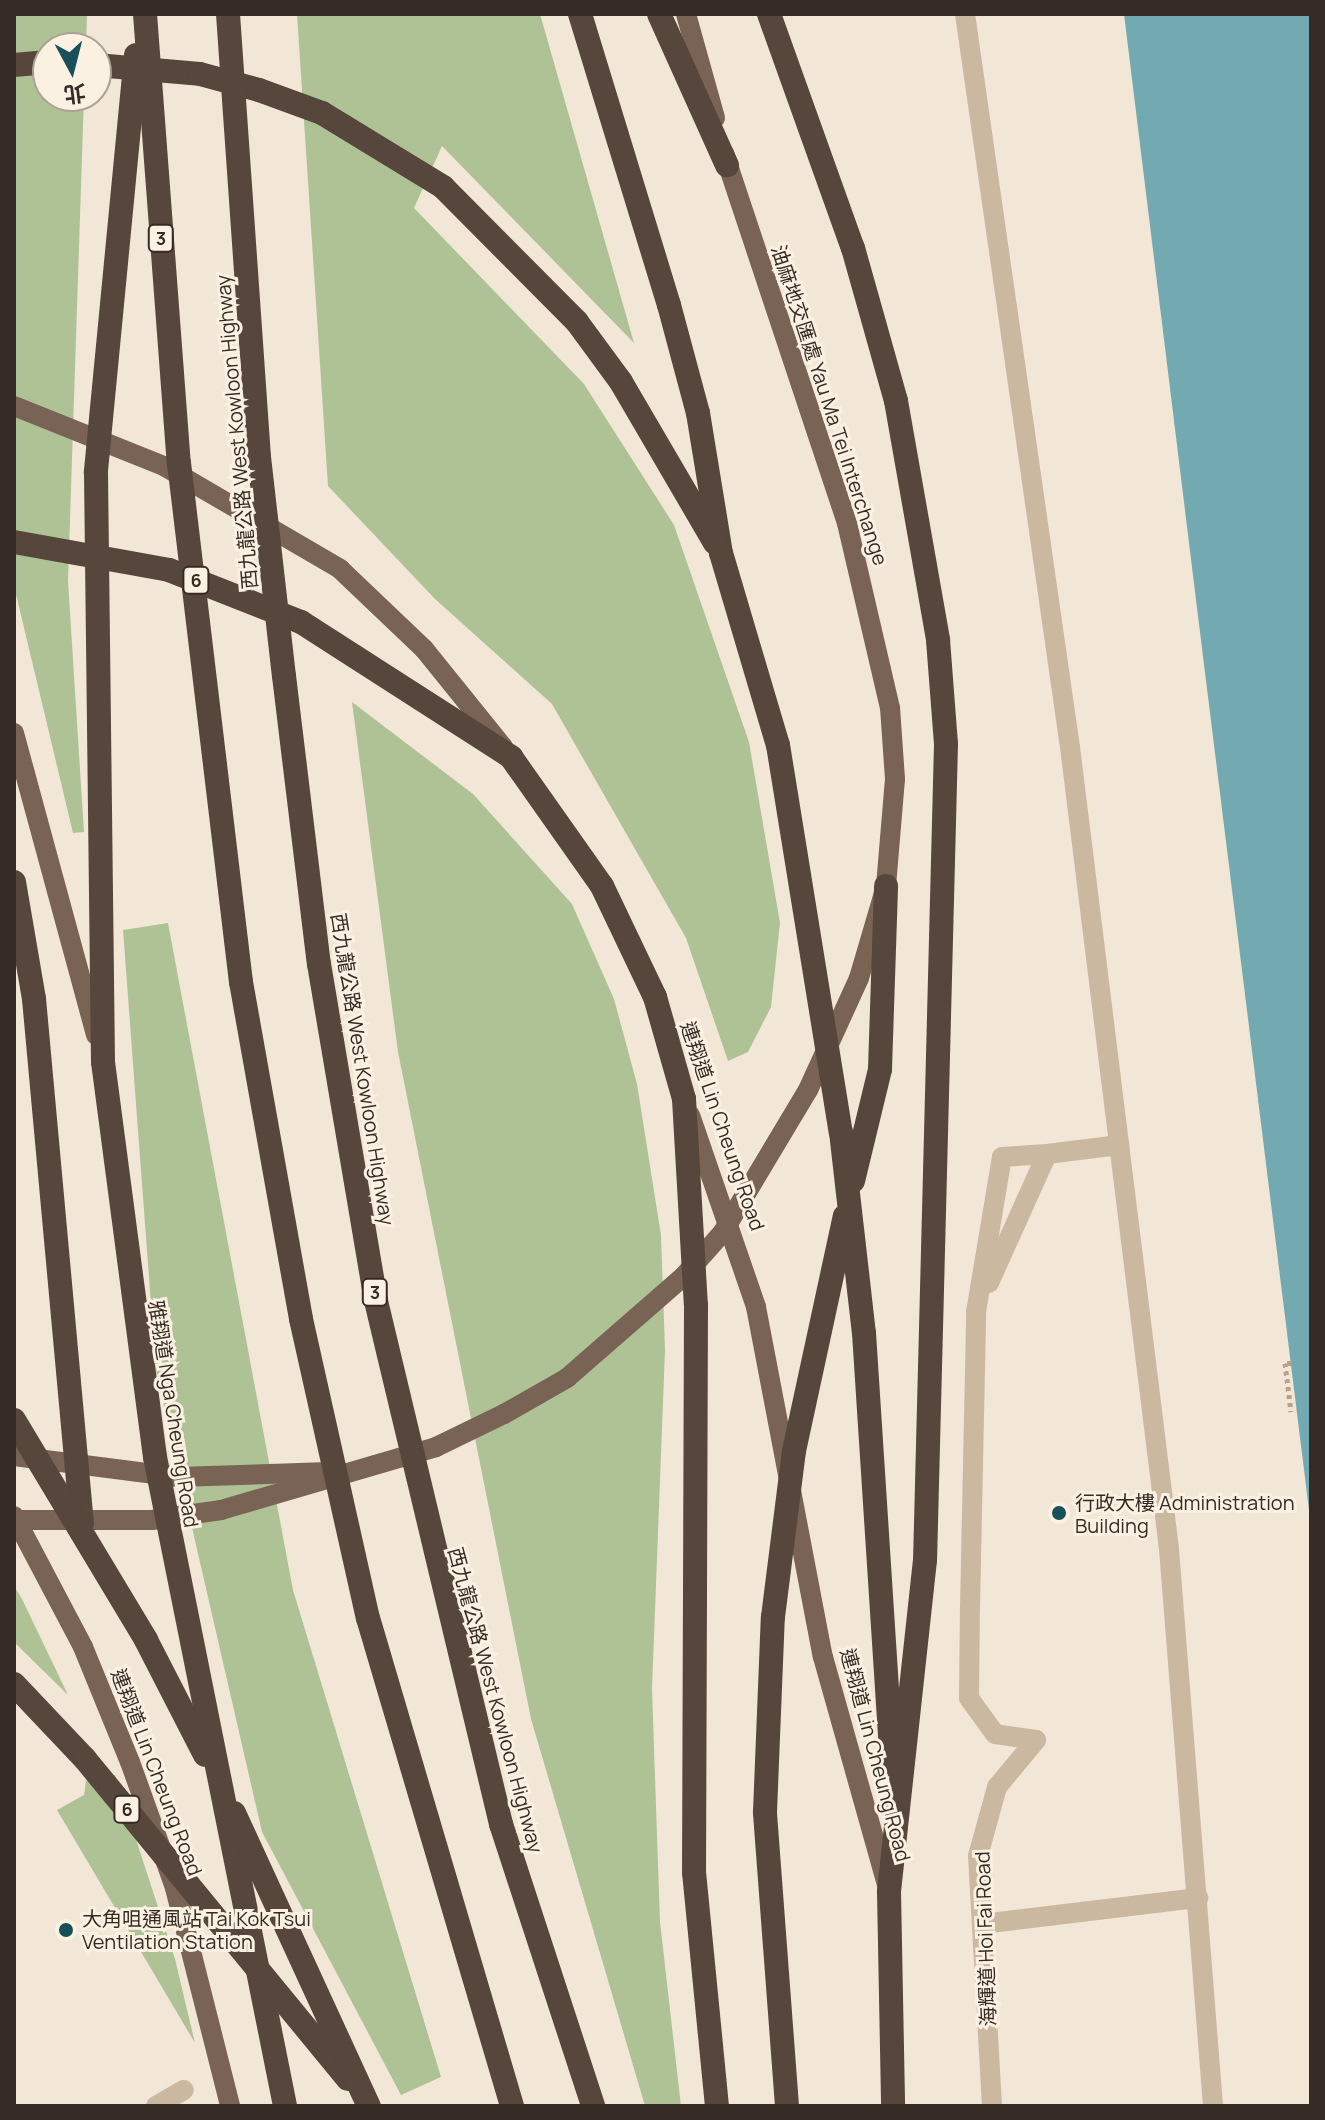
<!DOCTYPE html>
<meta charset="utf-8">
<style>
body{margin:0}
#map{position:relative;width:1325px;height:2120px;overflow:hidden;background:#f2e7d6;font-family:Manrope,"Noto Sans TC",sans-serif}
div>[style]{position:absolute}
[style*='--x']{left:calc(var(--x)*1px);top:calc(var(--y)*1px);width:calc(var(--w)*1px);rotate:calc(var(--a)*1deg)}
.green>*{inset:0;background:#afc295}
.water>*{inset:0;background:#73a9b1}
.path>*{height:5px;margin-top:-2.5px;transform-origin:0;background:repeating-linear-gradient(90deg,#b7a28b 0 4px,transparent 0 8px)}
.lane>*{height:20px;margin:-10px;padding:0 10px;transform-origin:10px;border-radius:10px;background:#cbb8a1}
.street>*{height:20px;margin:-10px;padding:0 10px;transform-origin:10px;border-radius:10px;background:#cbb8a1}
.primary>*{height:20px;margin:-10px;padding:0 10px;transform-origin:10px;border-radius:10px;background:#786354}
.highway>*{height:24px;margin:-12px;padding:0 12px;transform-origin:12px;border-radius:12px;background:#56463b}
.dots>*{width:22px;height:22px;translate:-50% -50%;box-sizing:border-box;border:4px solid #faf1e2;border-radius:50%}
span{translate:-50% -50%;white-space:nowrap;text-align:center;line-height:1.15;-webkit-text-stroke:6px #faf1e2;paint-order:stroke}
.shield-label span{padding:2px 6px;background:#faf1e2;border:2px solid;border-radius:6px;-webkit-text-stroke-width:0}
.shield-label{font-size:18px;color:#352b24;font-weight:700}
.street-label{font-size:20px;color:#352b24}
.poi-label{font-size:20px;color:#352b24}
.left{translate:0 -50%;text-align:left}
.frame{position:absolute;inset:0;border:16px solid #352b24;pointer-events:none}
.north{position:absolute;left:32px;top:32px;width:80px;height:80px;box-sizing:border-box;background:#faf1e2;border:2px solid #aba296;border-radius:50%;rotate:173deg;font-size:22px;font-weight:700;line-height:32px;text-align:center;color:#352b24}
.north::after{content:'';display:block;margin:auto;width:28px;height:36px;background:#184f58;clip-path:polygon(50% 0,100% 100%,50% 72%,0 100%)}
</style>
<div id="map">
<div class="green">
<i style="clip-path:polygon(14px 14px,87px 14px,86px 48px,48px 48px,48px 96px,84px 96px,68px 581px,84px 832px,73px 833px,14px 586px)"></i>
<i style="clip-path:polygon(297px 14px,540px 14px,634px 343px,442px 146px,414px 208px,584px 384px,674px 525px,749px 742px,780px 923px,771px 1007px,748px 1052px,728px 1061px,686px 938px,552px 704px,435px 599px,328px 486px)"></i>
<i style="clip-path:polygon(352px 702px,473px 794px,572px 904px,614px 999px,637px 1084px,661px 1235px,665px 1350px,652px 1689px,660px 1922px,681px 2106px,645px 2106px,531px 1719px,398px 1052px)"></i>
<i style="clip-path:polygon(168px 923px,293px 1590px,441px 2077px,401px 2095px,262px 1832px,156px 1371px,123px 930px)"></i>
<i style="clip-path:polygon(14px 1586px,22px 1599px,68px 1695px,14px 1642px)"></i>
<i style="clip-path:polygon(115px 1775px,175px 1959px,195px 2043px,57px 1810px,84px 1795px,86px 1781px)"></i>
</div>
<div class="water">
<i style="clip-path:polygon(1124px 14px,1311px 14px,1311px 1526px,1198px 616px)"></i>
</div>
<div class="path">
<i style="--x:1291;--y:1363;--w:6;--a:180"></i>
<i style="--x:1285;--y:1363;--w:49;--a:83"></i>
</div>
<div class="lane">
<i style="--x:965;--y:14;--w:740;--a:81.85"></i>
<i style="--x:1070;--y:747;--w:808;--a:82.96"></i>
<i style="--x:1169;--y:1549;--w:559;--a:85.48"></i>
<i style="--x:989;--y:1283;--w:141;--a:-65.8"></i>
<i style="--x:1047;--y:1154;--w:73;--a:-7.1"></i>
<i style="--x:1036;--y:1740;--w:41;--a:-171.7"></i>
<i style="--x:995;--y:1734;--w:44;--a:-125.8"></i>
<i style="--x:969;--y:1698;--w:90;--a:-89.4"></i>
<i style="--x:970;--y:1608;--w:296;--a:-88.8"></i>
<i style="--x:976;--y:1312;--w:157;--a:-80.5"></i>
<i style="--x:1002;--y:1157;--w:45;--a:-3.8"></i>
<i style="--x:982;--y:1924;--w:218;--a:-6.9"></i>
<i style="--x:156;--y:2106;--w:32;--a:-30"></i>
</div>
<div class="street">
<i style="--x:992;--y:2106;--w:250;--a:-93.2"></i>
<i style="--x:978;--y:1856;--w:72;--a:-74.6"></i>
<i style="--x:997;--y:1787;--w:61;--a:-50.3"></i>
</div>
<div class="primary">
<i style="--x:686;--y:14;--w:108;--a:74.4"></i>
<i style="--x:14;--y:406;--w:162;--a:21.8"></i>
<i style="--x:164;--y:466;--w:204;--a:30.3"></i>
<i style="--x:340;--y:569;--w:116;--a:43.6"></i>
<i style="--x:424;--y:649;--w:126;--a:51.1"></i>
<i style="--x:14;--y:733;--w:313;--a:74.8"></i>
<i style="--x:690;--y:1115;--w:203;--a:71"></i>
<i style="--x:756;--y:1307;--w:356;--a:79.2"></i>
<i style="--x:823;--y:1657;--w:240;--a:74.3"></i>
<i style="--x:14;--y:1456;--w:165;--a:7.3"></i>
<i style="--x:178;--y:1477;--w:151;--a:-1.9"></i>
<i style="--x:14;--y:1516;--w:148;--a:62.2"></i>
<i style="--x:83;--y:1647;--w:124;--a:67.8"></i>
<i style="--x:130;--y:1762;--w:134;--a:70.3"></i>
<i style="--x:175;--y:1888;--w:225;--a:75.8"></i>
<i style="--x:14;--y:1520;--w:138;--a:0"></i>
<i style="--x:152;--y:1520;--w:70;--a:-8.2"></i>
<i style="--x:221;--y:1510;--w:224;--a:-16.3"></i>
<i style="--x:436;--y:1447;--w:76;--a:-25.9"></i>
<i style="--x:504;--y:1414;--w:73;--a:-29.7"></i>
<i style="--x:567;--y:1378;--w:155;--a:-41.1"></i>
<i style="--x:684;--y:1276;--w:59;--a:-48.4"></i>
<i style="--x:723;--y:1232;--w:165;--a:-59.1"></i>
<i style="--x:808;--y:1090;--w:123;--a:-65.5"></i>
<i style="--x:859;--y:978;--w:96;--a:-73.6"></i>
<i style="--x:886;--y:886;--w:107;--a:-85.2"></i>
<i style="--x:895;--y:779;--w:71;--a:-94"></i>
<i style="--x:890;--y:708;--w:190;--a:-103.1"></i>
<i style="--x:847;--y:523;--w:390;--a:-108.4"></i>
</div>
<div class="highway">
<i style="--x:145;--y:14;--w:450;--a:85.7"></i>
<i style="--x:179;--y:463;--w:523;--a:83.19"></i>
<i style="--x:241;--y:982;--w:342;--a:79.9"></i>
<i style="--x:301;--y:1319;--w:306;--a:77.4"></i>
<i style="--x:368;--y:1618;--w:509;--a:73.56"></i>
<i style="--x:228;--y:14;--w:444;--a:86"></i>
<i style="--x:259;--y:457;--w:220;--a:83.5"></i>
<i style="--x:284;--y:676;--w:290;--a:83.1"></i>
<i style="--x:319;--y:964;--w:342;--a:80.4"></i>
<i style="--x:376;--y:1301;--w:538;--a:76.56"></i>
<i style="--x:501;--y:1824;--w:297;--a:71.9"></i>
<i style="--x:580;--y:14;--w:304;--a:73"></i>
<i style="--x:669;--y:305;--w:112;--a:75"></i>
<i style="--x:698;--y:413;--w:142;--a:80.7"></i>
<i style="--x:721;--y:553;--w:200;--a:73.5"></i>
<i style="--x:778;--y:745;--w:392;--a:80.8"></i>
<i style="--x:841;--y:1132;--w:202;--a:83.5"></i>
<i style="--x:864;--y:1333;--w:433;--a:86.3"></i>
<i style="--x:659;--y:14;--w:166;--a:65.8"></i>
<i style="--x:769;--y:14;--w:249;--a:70.3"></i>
<i style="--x:853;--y:248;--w:159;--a:74.3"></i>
<i style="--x:896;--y:401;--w:243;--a:80"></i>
<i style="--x:938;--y:640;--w:104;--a:85.6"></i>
<i style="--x:946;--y:744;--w:816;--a:91.47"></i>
<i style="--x:925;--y:1560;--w:334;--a:96.2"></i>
<i style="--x:889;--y:1892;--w:214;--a:88.9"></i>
<i style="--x:136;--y:55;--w:420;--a:95.5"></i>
<i style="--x:96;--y:473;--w:589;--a:89.32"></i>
<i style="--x:103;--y:1062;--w:398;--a:82.5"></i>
<i style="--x:155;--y:1457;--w:662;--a:78.67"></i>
<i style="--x:14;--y:65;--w:34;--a:-5"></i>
<i style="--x:96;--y:65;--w:104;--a:4.9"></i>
<i style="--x:200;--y:74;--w:61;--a:15.2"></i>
<i style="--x:259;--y:90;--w:67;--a:20.1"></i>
<i style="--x:322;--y:113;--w:142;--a:31.4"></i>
<i style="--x:443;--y:187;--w:190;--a:45.2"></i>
<i style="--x:577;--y:322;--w:74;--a:53.7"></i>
<i style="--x:621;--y:382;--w:186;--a:59.7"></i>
<i style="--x:14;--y:542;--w:158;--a:10.2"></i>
<i style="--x:169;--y:570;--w:142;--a:21.5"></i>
<i style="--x:301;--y:622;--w:250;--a:32.7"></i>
<i style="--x:511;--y:757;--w:158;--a:54.8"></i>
<i style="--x:602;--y:886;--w:123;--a:64.5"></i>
<i style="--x:655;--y:997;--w:106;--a:74.1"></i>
<i style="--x:684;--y:1099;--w:206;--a:86.7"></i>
<i style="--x:696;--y:1305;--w:567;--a:90.2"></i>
<i style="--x:694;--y:1872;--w:235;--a:84.4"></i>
<i style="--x:14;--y:882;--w:119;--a:80.3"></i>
<i style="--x:34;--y:999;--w:527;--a:84.78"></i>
<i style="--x:853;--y:1181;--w:115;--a:-76.4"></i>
<i style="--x:880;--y:1069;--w:183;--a:-88.1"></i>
<i style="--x:14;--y:1420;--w:257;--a:59"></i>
<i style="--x:146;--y:1640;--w:129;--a:62.8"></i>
<i style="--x:14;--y:1684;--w:103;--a:46.6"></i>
<i style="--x:85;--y:1759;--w:414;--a:50.6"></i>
<i style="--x:234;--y:1813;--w:323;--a:65.3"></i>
<i style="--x:787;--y:2106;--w:295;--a:-94.3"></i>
<i style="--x:765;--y:1812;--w:195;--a:-87.7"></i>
<i style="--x:773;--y:1617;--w:167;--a:-82.8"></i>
<i style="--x:794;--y:1451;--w:240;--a:-77.8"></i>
</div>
<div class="dots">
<i style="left:1059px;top:1513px;background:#184f58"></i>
<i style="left:66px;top:1930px;background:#184f58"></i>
</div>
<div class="shield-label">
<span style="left:161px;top:238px">3</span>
<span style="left:196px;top:580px">6</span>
<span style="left:375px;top:1292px">3</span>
<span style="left:127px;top:1809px">6</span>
</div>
<div class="street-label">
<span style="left:830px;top:405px;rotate:72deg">油麻地交匯處 Yau Ma Tei Interchange</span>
<span style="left:236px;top:432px;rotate:-95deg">西九龍公路 West Kowloon Highway</span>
<span style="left:363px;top:1069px;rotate:81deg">西九龍公路 West Kowloon Highway</span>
<span style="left:723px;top:1126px;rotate:71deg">連翔道 Lin Cheung Road</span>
<span style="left:174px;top:1414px;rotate:81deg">雅翔道 Nga Cheung Road</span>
<span style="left:496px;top:1700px;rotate:75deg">西九龍公路 West Kowloon Highway</span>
<span style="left:876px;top:1755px;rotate:75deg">連翔道 Lin Cheung Road</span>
<span style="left:157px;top:1772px;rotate:69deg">連翔道 Lin Cheung Road</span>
<span style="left:985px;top:1939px;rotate:-92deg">海輝道 Hoi Fai Road</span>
</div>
<div class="poi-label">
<span class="left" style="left:1075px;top:1514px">行政大樓 Administration<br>Building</span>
<span class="left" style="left:82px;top:1930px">大角咀通風站 Tai Kok Tsui<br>Ventilation Station</span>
</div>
<div class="frame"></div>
<div class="north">北</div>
</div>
